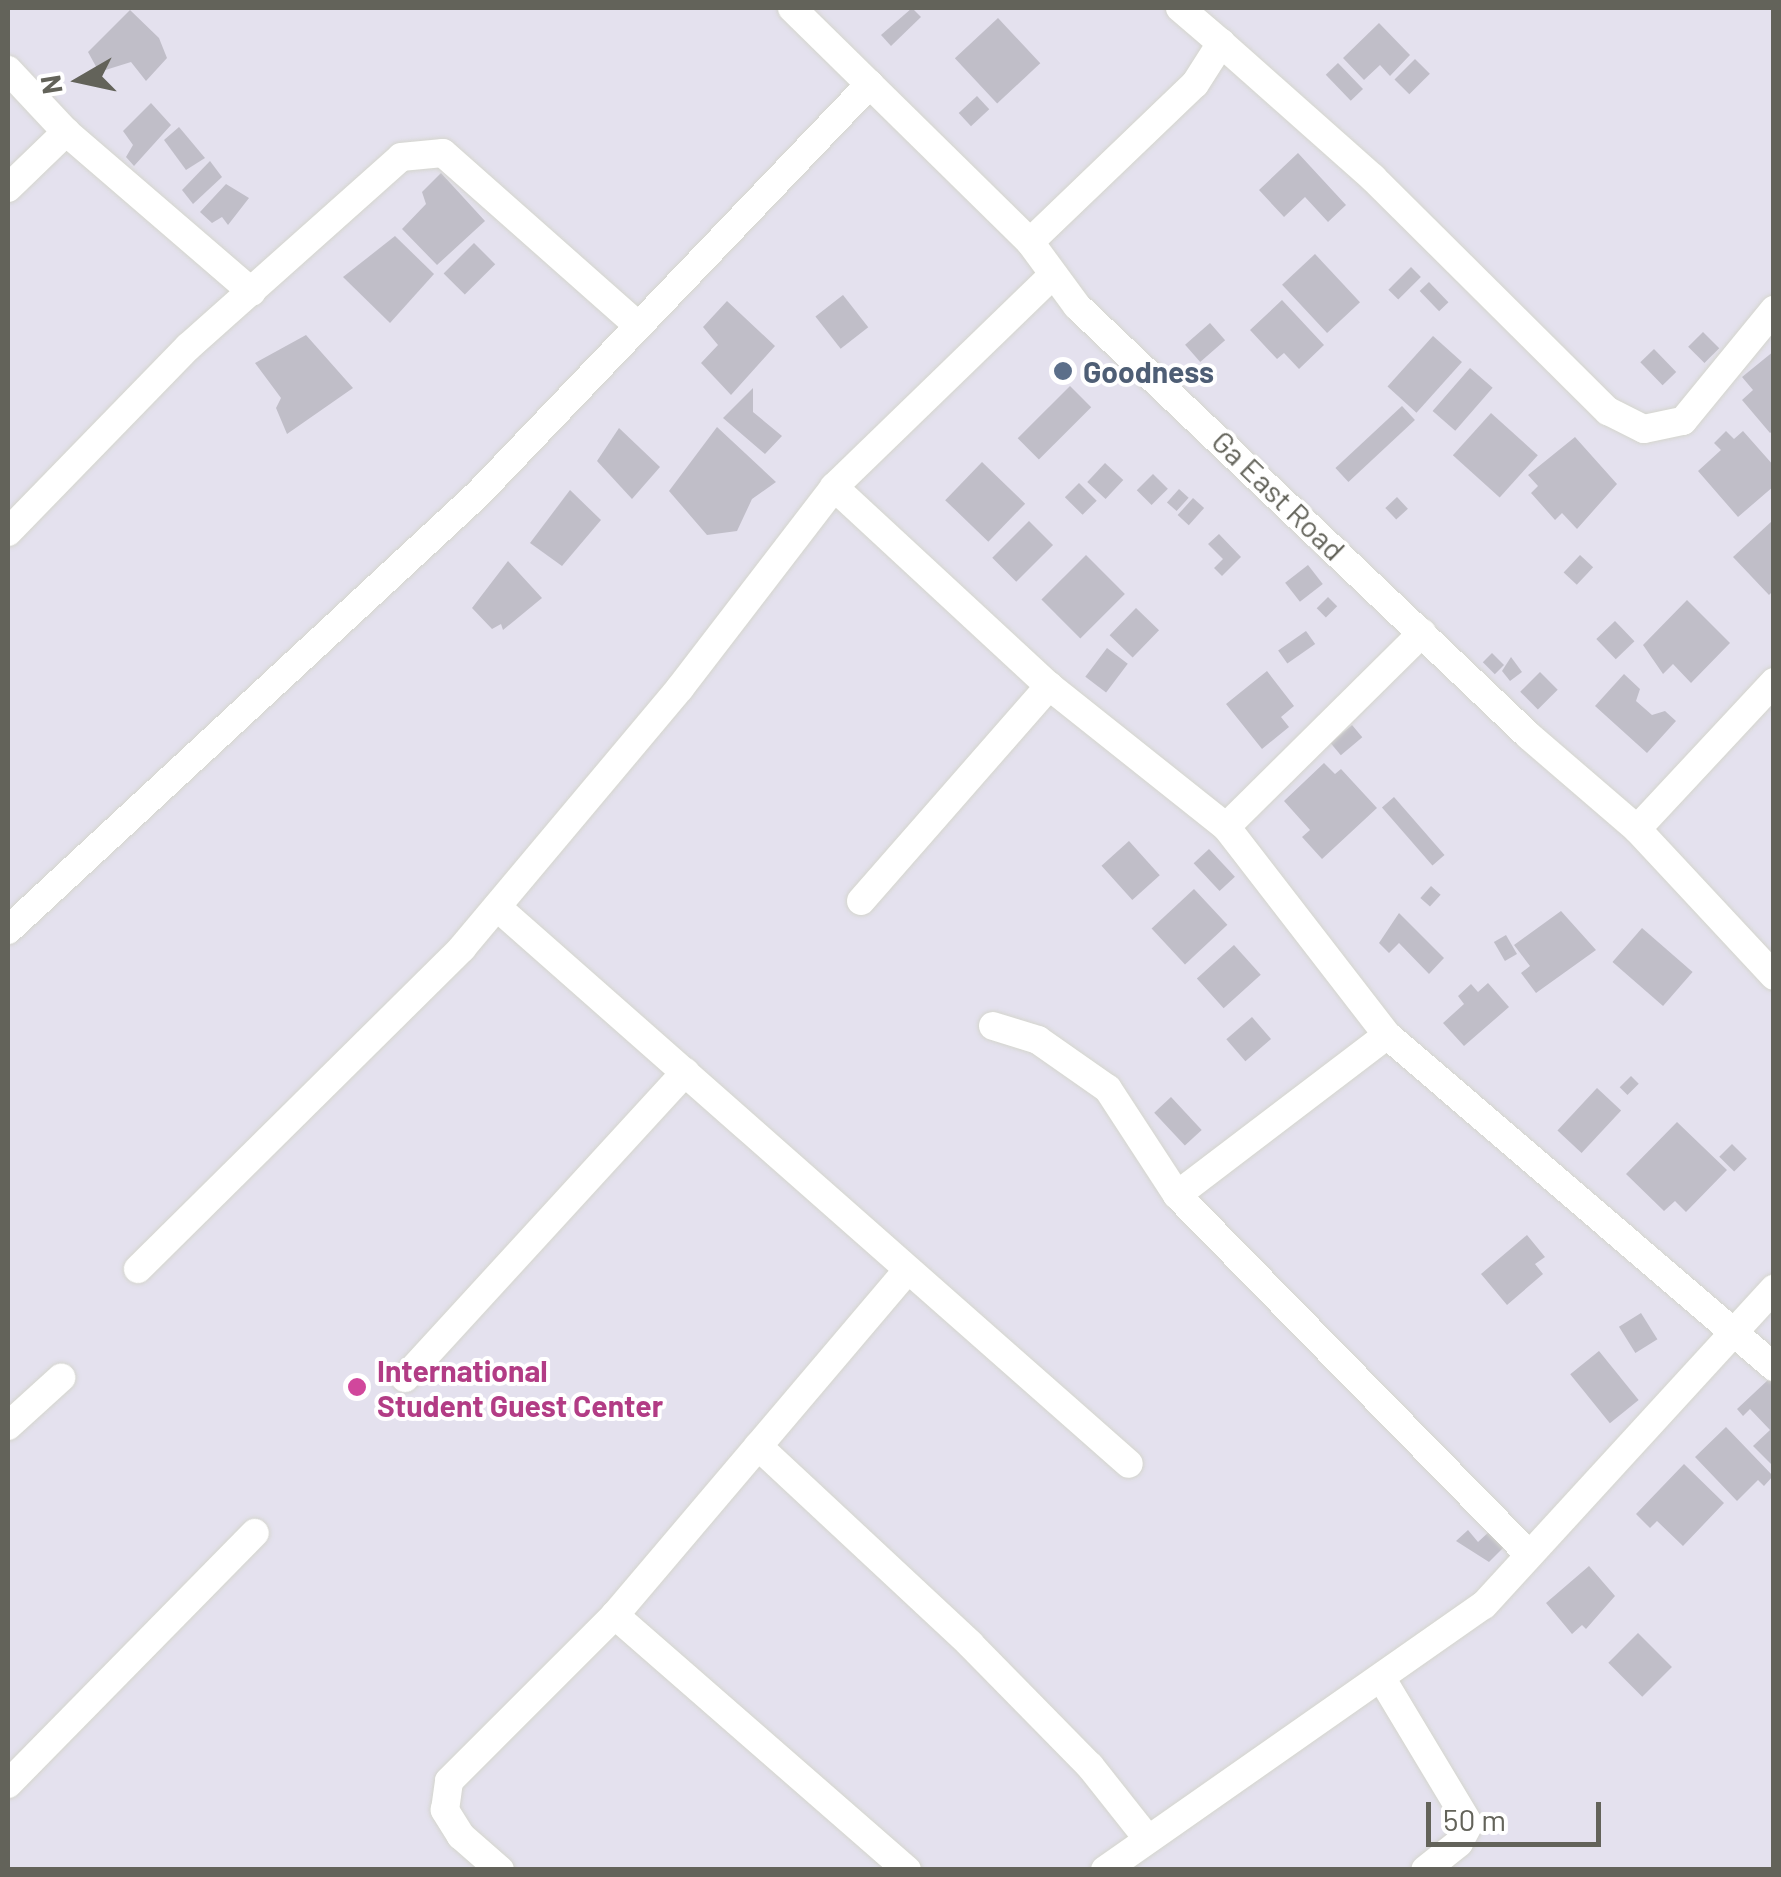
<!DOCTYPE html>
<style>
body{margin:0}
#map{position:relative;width:1781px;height:1877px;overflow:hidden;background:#e4e1ee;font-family:Barlow,sans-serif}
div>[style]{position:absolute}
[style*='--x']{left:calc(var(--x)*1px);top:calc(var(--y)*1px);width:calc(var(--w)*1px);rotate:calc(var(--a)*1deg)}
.building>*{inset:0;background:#c0bec8;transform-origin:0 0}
.roads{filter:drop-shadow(0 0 2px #d4d5cd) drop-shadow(0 0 2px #d4d5cd)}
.minor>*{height:28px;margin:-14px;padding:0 14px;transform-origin:14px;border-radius:14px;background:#fff}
.dots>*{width:28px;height:28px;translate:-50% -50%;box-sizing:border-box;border:5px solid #fff;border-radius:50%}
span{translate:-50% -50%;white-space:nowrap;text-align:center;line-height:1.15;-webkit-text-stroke:8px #fff;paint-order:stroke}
.service-label{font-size:30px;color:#4e5e75;font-weight:700}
.left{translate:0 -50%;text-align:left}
.street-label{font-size:30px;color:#63635a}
.hotel-label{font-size:30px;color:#b23c85;font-weight:700}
.frame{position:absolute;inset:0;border:10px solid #63635a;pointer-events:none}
.north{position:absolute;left:30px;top:30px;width:100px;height:100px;-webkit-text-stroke:8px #fff;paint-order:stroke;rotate:261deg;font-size:28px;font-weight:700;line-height:40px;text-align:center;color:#63635a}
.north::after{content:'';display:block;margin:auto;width:35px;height:45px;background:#63635a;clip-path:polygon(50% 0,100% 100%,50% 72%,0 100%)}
.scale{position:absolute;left:1426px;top:1802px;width:175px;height:45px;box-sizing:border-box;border:5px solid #63635a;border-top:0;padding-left:12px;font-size:30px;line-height:35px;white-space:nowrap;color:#63635a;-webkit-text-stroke:8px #fff;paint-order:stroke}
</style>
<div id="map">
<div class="building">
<i style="clip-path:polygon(912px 8px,921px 17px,891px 46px,881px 35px)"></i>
<i style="clip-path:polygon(130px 10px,159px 38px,167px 58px,146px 81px,131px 62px,99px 72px,88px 52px)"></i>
<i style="left:998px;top:18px;width:62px;height:59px;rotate:47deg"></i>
<i style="clip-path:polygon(1379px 23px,1410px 55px,1390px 76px,1380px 65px,1364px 80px,1343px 58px)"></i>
<i style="left:1415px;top:59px;width:21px;height:29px;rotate:45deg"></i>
<i style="left:1338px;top:63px;width:36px;height:17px;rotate:46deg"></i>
<i style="left:977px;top:96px;width:18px;height:25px;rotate:47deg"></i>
<i style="clip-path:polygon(151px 103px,171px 125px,134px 166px,126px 157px,133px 145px,123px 131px)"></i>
<i style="clip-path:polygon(179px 127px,205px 158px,186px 170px,164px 140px)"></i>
<i style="clip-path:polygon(1298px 153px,1346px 205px,1328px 222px,1305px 197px,1284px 217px,1259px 190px)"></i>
<i style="clip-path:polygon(210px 161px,222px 177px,193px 204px,182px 190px)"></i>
<i style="clip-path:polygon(441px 173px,485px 221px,437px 265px,402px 229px,426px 204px,422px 192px)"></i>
<i style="clip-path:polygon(226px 184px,249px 198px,228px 225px,222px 217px,212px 223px,200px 212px)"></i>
<i style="clip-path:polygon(395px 236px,434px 274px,390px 323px,343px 277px)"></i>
<i style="left:474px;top:243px;width:30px;height:43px;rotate:45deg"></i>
<i style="left:1315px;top:254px;width:66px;height:45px;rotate:47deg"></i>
<i style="left:1411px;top:267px;width:14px;height:32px;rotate:45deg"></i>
<i style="left:1429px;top:282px;width:28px;height:13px;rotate:46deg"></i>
<i style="left:843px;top:295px;width:41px;height:35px;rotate:52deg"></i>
<i style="clip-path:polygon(1282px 300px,1324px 345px,1299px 369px,1284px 353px,1277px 359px,1250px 330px)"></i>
<i style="clip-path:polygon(727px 301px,775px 346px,731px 395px,701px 363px,718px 345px,703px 327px)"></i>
<i style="left:1210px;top:323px;width:23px;height:33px;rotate:49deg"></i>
<i style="left:1703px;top:332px;width:23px;height:21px;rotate:45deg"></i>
<i style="clip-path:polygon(306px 335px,353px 388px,287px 434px,276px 408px,281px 398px,255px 363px)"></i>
<i style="left:1433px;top:336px;width:39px;height:68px;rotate:42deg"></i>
<i style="left:1654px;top:349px;width:32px;height:19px;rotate:46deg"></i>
<i style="clip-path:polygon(1774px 351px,1774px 430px,1770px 433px,1742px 400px,1753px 390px,1742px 377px)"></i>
<i style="left:1470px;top:368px;width:30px;height:57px;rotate:41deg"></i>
<i style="left:1070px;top:386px;width:30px;height:74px;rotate:45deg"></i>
<i style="clip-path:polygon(753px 388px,753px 412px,782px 436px,765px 454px,723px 418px)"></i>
<i style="left:1402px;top:406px;width:19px;height:91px;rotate:47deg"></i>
<i style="left:1491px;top:413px;width:63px;height:57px;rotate:42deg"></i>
<i style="clip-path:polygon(717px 427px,776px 482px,752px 499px,737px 531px,707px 535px,669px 491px)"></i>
<i style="clip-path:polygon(619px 428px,660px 467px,632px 499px,597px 461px)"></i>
<i style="clip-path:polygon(1726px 431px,1734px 439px,1743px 431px,1774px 466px,1774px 486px,1738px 517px,1698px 471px,1721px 450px,1714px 443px)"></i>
<i style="clip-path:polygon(1575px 437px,1617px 484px,1577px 529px,1562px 513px,1555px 520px,1531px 493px,1538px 486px,1528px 475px)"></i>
<i style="left:982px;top:462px;width:60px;height:53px;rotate:44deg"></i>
<i style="left:1105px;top:463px;width:25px;height:26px;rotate:43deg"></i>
<i style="left:1153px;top:474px;width:21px;height:23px;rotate:45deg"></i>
<i style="left:1079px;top:483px;width:25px;height:20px;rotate:45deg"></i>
<i style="left:1179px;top:489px;width:13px;height:18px;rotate:42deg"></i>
<i style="clip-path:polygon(570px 490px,601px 520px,562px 566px,530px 543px)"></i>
<i style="left:1397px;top:497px;width:16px;height:16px;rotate:47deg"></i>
<i style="left:1193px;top:498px;width:15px;height:23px;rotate:42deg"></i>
<i style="left:1029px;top:521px;width:34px;height:52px;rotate:45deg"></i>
<i style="clip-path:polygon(1772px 521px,1774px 590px,1769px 595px,1733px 557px)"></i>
<i style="clip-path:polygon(1219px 534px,1241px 557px,1222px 576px,1214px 568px,1223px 559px,1208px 544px)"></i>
<i style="left:1086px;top:555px;width:55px;height:63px;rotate:45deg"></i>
<i style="left:1580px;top:555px;width:18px;height:24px;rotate:43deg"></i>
<i style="clip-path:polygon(508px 561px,542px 598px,503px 630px,501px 624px,492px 629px,472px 608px)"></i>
<i style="left:1308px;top:565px;width:24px;height:29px;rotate:52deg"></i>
<i style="left:1328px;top:597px;width:13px;height:16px;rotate:45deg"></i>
<i style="clip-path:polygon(1687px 600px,1730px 643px,1691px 683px,1673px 664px,1663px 674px,1643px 645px)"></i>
<i style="left:1136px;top:608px;width:32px;height:38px;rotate:44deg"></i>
<i style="left:1615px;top:621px;width:28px;height:26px;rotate:46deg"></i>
<i style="left:1306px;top:631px;width:16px;height:34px;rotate:55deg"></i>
<i style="left:1107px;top:648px;width:26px;height:36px;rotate:37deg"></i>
<i style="left:1492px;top:653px;width:17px;height:13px;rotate:45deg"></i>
<i style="clip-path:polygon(1511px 657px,1522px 672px,1510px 681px,1502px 671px)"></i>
<i style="clip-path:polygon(1267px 671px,1294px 706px,1281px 717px,1289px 727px,1262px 749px,1226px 704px)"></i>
<i style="left:1540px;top:672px;width:25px;height:28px;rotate:45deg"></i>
<i style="clip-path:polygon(1624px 674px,1640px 689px,1636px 701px,1652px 715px,1665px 711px,1676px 721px,1647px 753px,1595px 706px)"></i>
<i style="left:1352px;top:725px;width:16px;height:28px;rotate:50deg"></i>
<i style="clip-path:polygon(1324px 763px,1335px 774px,1341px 769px,1377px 808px,1322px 859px,1302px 837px,1310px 830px,1284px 801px)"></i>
<i style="left:1394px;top:797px;width:77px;height:16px;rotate:49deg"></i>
<i style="left:1129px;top:841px;width:46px;height:37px;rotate:48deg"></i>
<i style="left:1209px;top:849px;width:38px;height:21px;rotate:47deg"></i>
<i style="left:1431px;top:886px;width:13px;height:16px;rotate:42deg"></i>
<i style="left:1194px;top:889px;width:49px;height:58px;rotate:47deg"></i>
<i style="clip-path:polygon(1561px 911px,1596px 950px,1536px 993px,1521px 973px,1530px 966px,1514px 945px)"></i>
<i style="clip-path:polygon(1399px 913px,1444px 958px,1429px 974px,1399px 943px,1389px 953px,1379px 943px)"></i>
<i style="left:1642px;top:928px;width:67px;height:45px;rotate:41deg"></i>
<i style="left:1506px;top:935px;width:22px;height:14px;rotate:60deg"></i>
<i style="left:1234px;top:945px;width:40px;height:50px;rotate:48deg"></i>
<i style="clip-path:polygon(1488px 983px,1509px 1007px,1464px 1046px,1443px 1023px,1464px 1004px,1458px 996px,1471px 984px,1478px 992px)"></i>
<i style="left:1252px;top:1017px;width:29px;height:34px;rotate:49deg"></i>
<i style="left:1631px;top:1076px;width:11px;height:16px;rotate:45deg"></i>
<i style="left:1597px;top:1088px;width:33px;height:58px;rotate:43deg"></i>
<i style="left:1171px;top:1097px;width:45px;height:23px;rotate:47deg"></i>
<i style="clip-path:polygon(1677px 1122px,1727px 1170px,1686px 1212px,1675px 1201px,1664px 1211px,1626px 1174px)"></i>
<i style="left:1732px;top:1144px;width:21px;height:18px;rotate:45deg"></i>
<i style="clip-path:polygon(1527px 1235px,1545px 1257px,1535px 1264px,1543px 1274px,1507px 1305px,1481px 1274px)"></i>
<i style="left:1641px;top:1313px;width:31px;height:26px;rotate:58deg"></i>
<i style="left:1599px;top:1351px;width:63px;height:37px;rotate:51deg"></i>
<i style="clip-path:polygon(1769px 1379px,1774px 1384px,1774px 1467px,1753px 1446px,1770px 1430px,1750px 1409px,1743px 1416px,1737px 1409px)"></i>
<i style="clip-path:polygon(1726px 1427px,1773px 1476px,1764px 1486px,1758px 1480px,1737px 1501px,1695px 1457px)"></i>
<i style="clip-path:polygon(1684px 1464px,1724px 1503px,1683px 1546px,1657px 1521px,1650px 1528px,1636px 1514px)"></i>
<i style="clip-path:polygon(1468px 1530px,1478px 1542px,1491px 1530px,1506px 1545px,1489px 1562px,1456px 1541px)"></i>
<i style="clip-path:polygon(1589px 1566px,1615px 1596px,1586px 1629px,1582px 1625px,1572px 1634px,1546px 1603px)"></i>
<i style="left:1638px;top:1633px;width:48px;height:42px;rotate:45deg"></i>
</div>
<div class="roads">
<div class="minor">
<i style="--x:792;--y:8;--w:334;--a:44.5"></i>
<i style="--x:1030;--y:242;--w:79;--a:53.7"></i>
<i style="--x:1077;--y:306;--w:624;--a:43.57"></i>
<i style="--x:1529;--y:736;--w:143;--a:40.7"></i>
<i style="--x:1637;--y:829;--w:201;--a:47"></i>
<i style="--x:1221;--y:43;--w:203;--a:41.6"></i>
<i style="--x:1373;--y:178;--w:331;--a:44.8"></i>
<i style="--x:1608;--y:411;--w:40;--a:26.6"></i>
<i style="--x:1644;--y:429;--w:40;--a:-12"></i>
<i style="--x:1683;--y:421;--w:144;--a:-50.7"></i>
<i style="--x:8;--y:70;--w:85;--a:46.9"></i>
<i style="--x:66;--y:132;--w:245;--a:40.7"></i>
<i style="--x:8;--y:188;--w:81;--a:-44"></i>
<i style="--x:1030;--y:242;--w:228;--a:-43.8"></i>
<i style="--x:1195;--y:84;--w:49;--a:-57.6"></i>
<i style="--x:1221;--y:43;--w:54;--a:-139.5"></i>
<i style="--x:834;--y:487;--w:293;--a:42.8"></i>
<i style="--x:1049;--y:686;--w:226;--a:38.5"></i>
<i style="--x:8;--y:532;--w:258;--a:-45.8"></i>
<i style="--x:188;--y:347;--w:285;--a:-41.7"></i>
<i style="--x:401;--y:157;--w:42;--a:-5.4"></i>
<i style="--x:443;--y:153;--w:258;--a:41.5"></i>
<i style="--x:1637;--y:829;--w:201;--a:-47"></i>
<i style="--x:861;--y:901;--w:286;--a:-48.8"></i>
<i style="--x:497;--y:907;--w:842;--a:41.39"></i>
<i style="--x:8;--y:930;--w:641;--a:-42.85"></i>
<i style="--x:478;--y:494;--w:567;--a:-46.29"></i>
<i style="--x:993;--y:1026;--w:47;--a:17.3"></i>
<i style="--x:1038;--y:1040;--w:85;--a:35"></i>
<i style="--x:1108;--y:1089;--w:126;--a:56.9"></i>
<i style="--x:1177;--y:1195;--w:499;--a:45.6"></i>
<i style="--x:1387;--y:1035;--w:510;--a:40.63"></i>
<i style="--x:1177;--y:1195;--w:264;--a:-37.3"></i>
<i style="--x:1387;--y:1035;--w:263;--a:-127.7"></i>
<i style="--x:1226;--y:827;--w:276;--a:-44.7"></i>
<i style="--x:138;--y:1269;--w:456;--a:-44.7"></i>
<i style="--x:462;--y:948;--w:339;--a:-50"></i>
<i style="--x:680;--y:688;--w:253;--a:-52.5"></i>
<i style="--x:834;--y:487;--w:305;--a:-44.1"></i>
<i style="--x:405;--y:1378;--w:415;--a:-47.5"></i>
<i style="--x:8;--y:1426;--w:72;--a:-42.2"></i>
<i style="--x:758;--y:1446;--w:290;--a:43"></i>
<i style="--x:970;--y:1644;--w:171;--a:45.5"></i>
<i style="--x:1090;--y:1766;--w:92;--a:51.6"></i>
<i style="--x:1382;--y:1679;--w:169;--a:59"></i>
<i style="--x:1469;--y:1824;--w:21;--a:118"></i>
<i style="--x:1459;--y:1843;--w:43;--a:141.5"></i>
<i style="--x:8;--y:1784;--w:352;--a:-45.5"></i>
<i style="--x:500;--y:1870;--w:52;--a:-138.9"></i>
<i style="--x:461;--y:1836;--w:31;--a:-122"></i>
<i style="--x:445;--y:1810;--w:29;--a:-82"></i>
<i style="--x:449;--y:1781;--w:235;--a:-45"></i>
<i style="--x:907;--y:1870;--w:388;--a:-138.9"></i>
<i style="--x:615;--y:1615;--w:451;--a:-49.7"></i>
<i style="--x:1105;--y:1870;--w:462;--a:-35"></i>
<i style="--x:1484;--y:1605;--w:429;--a:-47.5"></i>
</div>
</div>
<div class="dots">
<i style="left:1063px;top:371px;background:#5c6f8a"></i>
<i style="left:357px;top:1387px;background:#d1479c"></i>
</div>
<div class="service-label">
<span class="left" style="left:1083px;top:371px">Goodness</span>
</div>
<div class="street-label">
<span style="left:1279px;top:495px;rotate:44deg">Ga East Road</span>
</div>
<div class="hotel-label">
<span class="left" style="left:377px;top:1387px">International<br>Student Guest Center</span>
</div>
<div class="frame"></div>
<div class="north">N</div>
<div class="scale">50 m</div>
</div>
